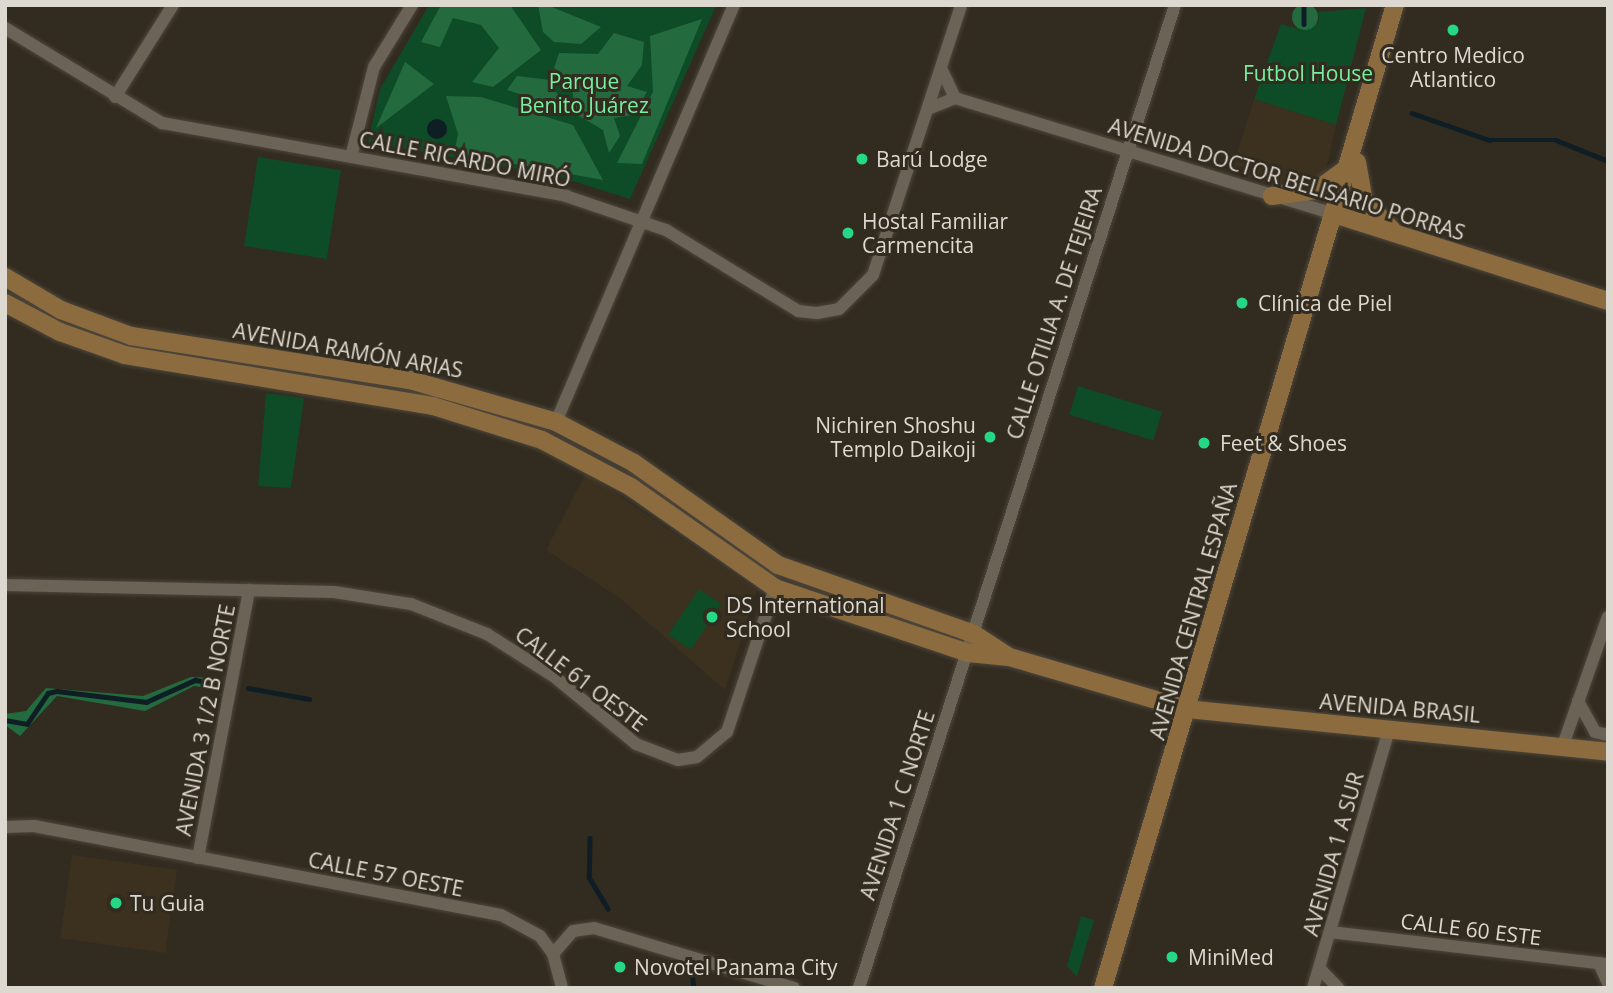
<!DOCTYPE html>
<meta charset="utf-8">
<style>
body{margin:0}
#map{position:relative;width:1613px;height:993px;overflow:hidden;background:#322b1f;font-family:"Open Sans",sans-serif}
div>[style]{position:absolute}
[style*='--x']{left:calc(var(--x)*1px);top:calc(var(--y)*1px);width:calc(var(--w)*1px);rotate:calc(var(--a)*1deg)}
.built>*{inset:0;background:#3c311f;transform-origin:0 0}
.green>*{inset:0;background:#0e4b27;transform-origin:0 0}
.forest>*{inset:0;background:#236b3e}
.round{border-radius:50%}
.water>*{inset:0;background:#0f1e25}
.stream>*{height:4.5px;margin:-2.25px;padding:0 2.25px;transform-origin:2.25px;border-radius:2.25px;background:#0f1e25}
.roads{filter:drop-shadow(0 0 2px #4d463c) drop-shadow(0 0 2px #4d463c)}
.street>*{height:12px;margin:-6px;padding:0 6px;transform-origin:6px;border-radius:6px;background:#6b6355}
.secondary>*{height:18px;margin:-9px;padding:0 9px;transform-origin:9px;border-radius:9px;background:#8c6c3f}
.dots>*{width:19px;height:19px;translate:-50% -50%;box-sizing:border-box;border:4px solid #322b1f;border-radius:50%}
span{translate:-50% -50%;white-space:nowrap;text-align:center;line-height:1.15;-webkit-text-stroke:6px #322b1f;paint-order:stroke}
.poi-label{font-size:21px;color:#ddd8d0}
.left{translate:0 -50%;text-align:left}
.right{translate:-100% -50%;text-align:right}
.park-label{font-size:21px;color:#77ef9f}
.street-label{font-size:21px;color:#ddd8d0}
.frame{position:absolute;inset:0;border:7px solid #ddd8d0;pointer-events:none}
</style>
<div id="map">
<div class="built">
<i style="clip-path:polygon(1254px 99px,1336px 125px,1326px 170px,1313px 183px,1275px 187px,1231px 172px)"></i>
<i style="clip-path:polygon(586px 473px,757px 590px,725px 690px,621px 599px,546px 550px)"></i>
<i style="left:72px;top:855px;width:106px;height:84px;rotate:8deg"></i>
</div>
<div class="green">
<i style="clip-path:polygon(429px 5px,713px 5px,716px 6px,630px 199px,557px 176px,368px 142px,380px 89px)"></i>
<i style="clip-path:polygon(1366px 8px,1336px 125px,1254px 99px,1281px 24px,1302px 30px,1319px 22px,1318px 12px)"></i>
<i style="left:258px;top:157px;width:84px;height:90px;rotate:9deg"></i>
<i style="left:1078px;top:386px;width:88px;height:30px;rotate:17deg"></i>
<i style="clip-path:polygon(266px 393px,304px 398px,291px 488px,258px 486px)"></i>
<i style="left:699px;top:589px;width:27px;height:55px;rotate:34deg"></i>
<i style="clip-path:polygon(1081px 916px,1094px 920px,1077px 977px,1067px 966px)"></i>
</div>
<div class="forest">
<i class="round" style="left:1292px;top:4px;width:26px;height:26px"></i>
<i style="clip-path:polygon(441px 5px,510px 5px,541px 50px,493px 87px,472px 82px,499px 48px,481px 25px,453px 18px,440px 47px,421px 42px)"></i>
<i style="clip-path:polygon(538px 5px,547px 5px,601px 27px,581px 44px,554px 42px,543px 32px)"></i>
<i style="clip-path:polygon(702px 19px,642px 164px,617px 163px,653px 92px,650px 36px)"></i>
<i style="clip-path:polygon(614px 33px,644px 42px,642px 65px,627px 86px,647px 92px,633px 115px,614px 118px,620px 136px,609px 153px,603px 130px,576px 114px,571px 81px,554px 68px,559px 53px,598px 54px)"></i>
<i style="clip-path:polygon(405px 62px,434px 84px,376px 128px)"></i>
<i style="clip-path:polygon(517px 76px,550px 80px,565px 109px,507px 90px)"></i>
<i style="clip-path:polygon(446px 96px,481px 97px,573px 125px,603px 180px,454px 153px,458px 134px)"></i>
<i style="clip-path:polygon(191px 677px,219px 678px,219px 690px,194px 686px,145px 711px,57px 696px,20px 736px,5px 725px,5px 714px,26px 711px,46px 688px,143px 696px)"></i>
</div>
<div class="water">
<i class="round" style="left:427px;top:119px;width:20px;height:20px"></i>
</div>
<div class="stream">
<i style="--x:1304;--y:5;--w:19;--a:90"></i>
<i style="--x:1412;--y:113;--w:82;--a:19.3"></i>
<i style="--x:1489;--y:140;--w:67;--a:0"></i>
<i style="--x:1556;--y:140;--w:56;--a:22"></i>
<i style="--x:248;--y:688;--w:62;--a:10.2"></i>
<i style="--x:5;--y:720;--w:22;--a:10"></i>
<i style="--x:27;--y:724;--w:37;--a:-56"></i>
<i style="--x:48;--y:693;--w:9;--a:-13"></i>
<i style="--x:57;--y:691;--w:90;--a:7"></i>
<i style="--x:146;--y:702;--w:54;--a:-24.2"></i>
<i style="--x:195;--y:680;--w:24;--a:9"></i>
<i style="--x:590;--y:838;--w:39;--a:91"></i>
<i style="--x:589;--y:877;--w:37;--a:59"></i>
<i style="--x:692;--y:972;--w:16;--a:83"></i>
</div>
<div class="roads">
<div class="street">
<i style="--x:5;--y:28;--w:184;--a:31.2"></i>
<i style="--x:162;--y:123;--w:411;--a:10.2"></i>
<i style="--x:566;--y:196;--w:106;--a:18.8"></i>
<i style="--x:666;--y:230;--w:155;--a:31.5"></i>
<i style="--x:798;--y:311;--w:19;--a:6"></i>
<i style="--x:817;--y:313;--w:22;--a:-10"></i>
<i style="--x:839;--y:309;--w:48;--a:-45"></i>
<i style="--x:873;--y:275;--w:284;--a:-71.9"></i>
<i style="--x:941;--y:68;--w:33;--a:65"></i>
<i style="--x:115;--y:97;--w:109;--a:-57.8"></i>
<i style="--x:928;--y:109;--w:29;--a:-22"></i>
<i style="--x:955;--y:98;--w:400;--a:17"></i>
<i style="--x:351;--y:157;--w:93;--a:-75.7"></i>
<i style="--x:374;--y:67;--w:73;--a:-58.5"></i>
<i style="--x:556;--y:422;--w:453;--a:-66.9"></i>
<i style="--x:5;--y:585;--w:329;--a:1.2"></i>
<i style="--x:334;--y:592;--w:78;--a:8.9"></i>
<i style="--x:411;--y:604;--w:82;--a:21.5"></i>
<i style="--x:487;--y:634;--w:82;--a:32.5"></i>
<i style="--x:556;--y:678;--w:104;--a:39.5"></i>
<i style="--x:636;--y:744;--w:45;--a:20.9"></i>
<i style="--x:678;--y:760;--w:19;--a:-9"></i>
<i style="--x:697;--y:757;--w:39;--a:-40"></i>
<i style="--x:727;--y:732;--w:152;--a:-71.6"></i>
<i style="--x:1578;--y:701;--w:35;--a:61"></i>
<i style="--x:1595;--y:732;--w:13;--a:13"></i>
<i style="--x:1562;--y:748;--w:139;--a:-70.7"></i>
<i style="--x:5;--y:827;--w:29;--a:-2"></i>
<i style="--x:34;--y:826;--w:475;--a:10.8"></i>
<i style="--x:501;--y:915;--w:44;--a:28.3"></i>
<i style="--x:540;--y:936;--w:22;--a:54"></i>
<i style="--x:553;--y:954;--w:35;--a:75"></i>
<i style="--x:198;--y:858;--w:273;--a:-79.2"></i>
<i style="--x:1330;--y:932;--w:280;--a:6.6"></i>
<i style="--x:553;--y:954;--w:30;--a:-49"></i>
<i style="--x:573;--y:931;--w:21;--a:-8"></i>
<i style="--x:594;--y:928;--w:209;--a:16.7"></i>
<i style="--x:1599;--y:963;--w:22;--a:66"></i>
<i style="--x:1319;--y:968;--w:28;--a:46"></i>
<i style="--x:859;--y:988;--w:1033;--a:-72.18"></i>
<i style="--x:1313;--y:988;--w:269;--a:-73.6"></i>
</div>
<div class="secondary">
<i style="--x:1357;--y:162;--w:39;--a:80"></i>
<i style="--x:1364;--y:200;--w:41;--a:47"></i>
<i style="--x:1272;--y:196;--w:45;--a:-7.6"></i>
<i style="--x:1317;--y:190;--w:41;--a:-36"></i>
<i style="--x:1337;--y:215;--w:284;--a:17.6"></i>
<i style="--x:5;--y:277;--w:65;--a:30.5"></i>
<i style="--x:61;--y:310;--w:75;--a:20.4"></i>
<i style="--x:131;--y:336;--w:282;--a:9"></i>
<i style="--x:410;--y:380;--w:152;--a:16"></i>
<i style="--x:556;--y:422;--w:88;--a:27.7"></i>
<i style="--x:634;--y:463;--w:176;--a:35.3"></i>
<i style="--x:778;--y:565;--w:208;--a:19.4"></i>
<i style="--x:974;--y:634;--w:38;--a:33"></i>
<i style="--x:5;--y:303;--w:62;--a:27.8"></i>
<i style="--x:60;--y:332;--w:69;--a:19.5"></i>
<i style="--x:125;--y:355;--w:312;--a:9.4"></i>
<i style="--x:433;--y:406;--w:114;--a:17.3"></i>
<i style="--x:542;--y:440;--w:101;--a:27.8"></i>
<i style="--x:631;--y:487;--w:176;--a:35"></i>
<i style="--x:775;--y:588;--w:204;--a:18.6"></i>
<i style="--x:968;--y:653;--w:41;--a:5.6"></i>
<i style="--x:1009;--y:657;--w:185;--a:16.3"></i>
<i style="--x:1187;--y:709;--w:423;--a:5.8"></i>
<i style="--x:1103;--y:988;--w:1025;--a:-73.46"></i>
</div>
</div>
<div class="dots">
<i style="left:1453px;top:30px;background:#24d886"></i>
<i style="left:862px;top:159px;background:#24d886"></i>
<i style="left:848px;top:233px;background:#24d886"></i>
<i style="left:1242px;top:303px;background:#24d886"></i>
<i style="left:990px;top:437px;background:#24d886"></i>
<i style="left:1204px;top:443px;background:#24d886"></i>
<i style="left:712px;top:617px;background:#24d886"></i>
<i style="left:116px;top:903px;background:#24d886"></i>
<i style="left:1172px;top:957px;background:#24d886"></i>
<i style="left:620px;top:967px;background:#24d886"></i>
</div>
<div class="poi-label">
<span style="left:1453px;top:67px">Centro Medico<br>Atlantico</span>
<span class="left" style="left:876px;top:159px">Barú Lodge</span>
<span class="left" style="left:862px;top:233px">Hostal Familiar<br>Carmencita</span>
<span class="left" style="left:1258px;top:303px">Clínica de Piel</span>
<span class="right" style="left:976px;top:437px">Nichiren Shoshu<br>Templo Daikoji</span>
<span class="left" style="left:1220px;top:443px">Feet &amp; Shoes</span>
<span class="left" style="left:726px;top:617px">DS International<br>School</span>
<span class="left" style="left:130px;top:903px">Tu Guia</span>
<span class="left" style="left:1188px;top:957px">MiniMed</span>
<span class="left" style="left:634px;top:967px">Novotel Panama City</span>
</div>
<div class="park-label">
<span style="left:1308px;top:73px">Futbol House</span>
<span style="left:584px;top:93px">Parque<br>Benito Juárez</span>
</div>
<div class="street-label">
<span style="left:465px;top:159px;rotate:11deg">CALLE RICARDO MIRÓ</span>
<span style="left:1287px;top:179px;rotate:17deg">AVENIDA DOCTOR BELISARIO PORRAS</span>
<span style="left:1054px;top:313px;rotate:-72deg">CALLE OTILIA A. DE TEJEIRA</span>
<span style="left:348px;top:350px;rotate:10deg">AVENIDA RAMÓN ARIAS</span>
<span style="left:1193px;top:611px;rotate:-74deg">AVENIDA CENTRAL ESPAÑA</span>
<span style="left:581px;top:679px;rotate:37deg">CALLE 61 OESTE</span>
<span style="left:1400px;top:708px;rotate:5deg">AVENIDA BRASIL</span>
<span style="left:205px;top:720px;rotate:-79deg">AVENIDA 3 1/2 B NORTE</span>
<span style="left:897px;top:805px;rotate:-72deg">AVENIDA 1 C NORTE</span>
<span style="left:1333px;top:854px;rotate:-74deg">AVENIDA 1 A SUR</span>
<span style="left:386px;top:874px;rotate:11deg">CALLE 57 OESTE</span>
<span style="left:1471px;top:929px;rotate:7deg">CALLE 60 ESTE</span>
</div>
<div class="frame"></div>
</div>
